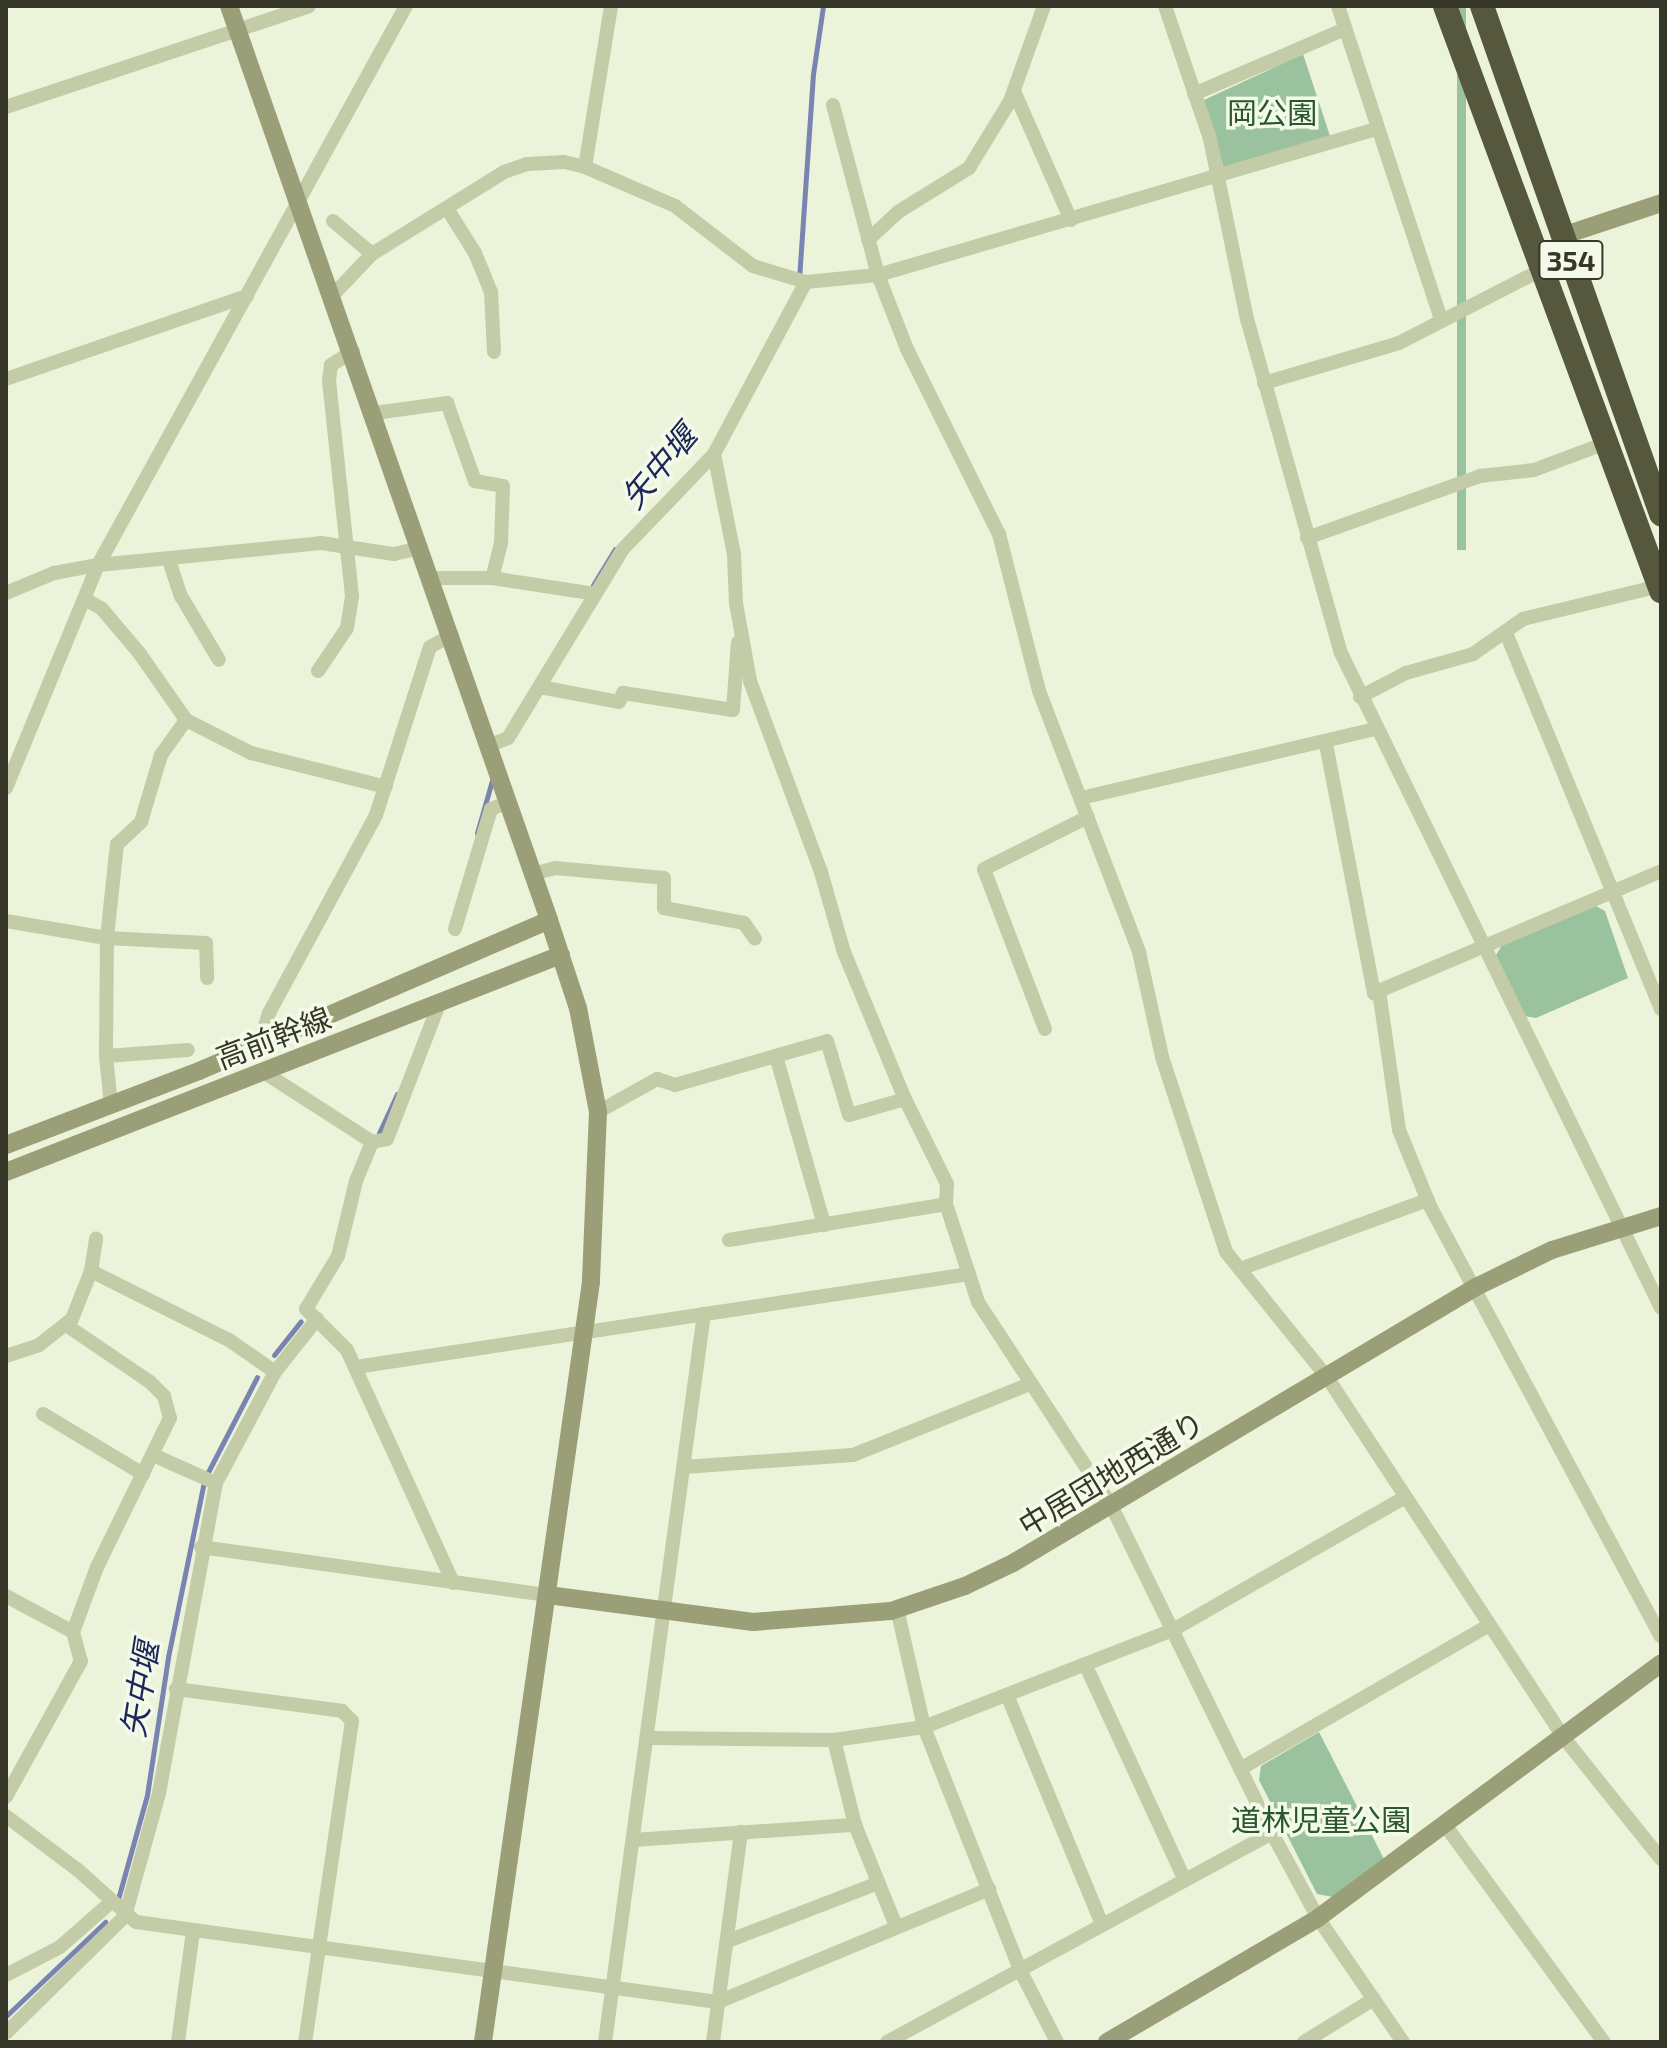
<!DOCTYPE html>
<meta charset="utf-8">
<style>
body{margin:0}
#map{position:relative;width:1667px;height:2048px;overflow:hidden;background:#ecf3db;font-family:"Exo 2","Noto Sans JP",sans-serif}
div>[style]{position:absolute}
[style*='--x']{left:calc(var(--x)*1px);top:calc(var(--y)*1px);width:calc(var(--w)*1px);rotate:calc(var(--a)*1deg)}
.green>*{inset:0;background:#9ac29f;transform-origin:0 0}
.stream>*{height:5px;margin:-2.5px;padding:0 2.5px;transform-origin:2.5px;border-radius:2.5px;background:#7984b1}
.street>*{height:14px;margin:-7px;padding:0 7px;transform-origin:7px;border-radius:7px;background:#c3cba7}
.secondary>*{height:18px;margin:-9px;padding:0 9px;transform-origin:9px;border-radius:9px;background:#9a9f78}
.highway>*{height:24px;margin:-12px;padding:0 12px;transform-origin:12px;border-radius:12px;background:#56583e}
span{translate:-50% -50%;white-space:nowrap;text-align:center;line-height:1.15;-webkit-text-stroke:7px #f4fae8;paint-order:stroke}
.shield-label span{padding:2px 6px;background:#f4fae8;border:2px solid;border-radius:6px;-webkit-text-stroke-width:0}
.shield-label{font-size:28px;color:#363728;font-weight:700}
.park-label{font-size:30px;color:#2a5630}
.street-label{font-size:30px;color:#363728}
.water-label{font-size:32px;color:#1c265a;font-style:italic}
.frame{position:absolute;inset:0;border:8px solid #363728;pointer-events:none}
</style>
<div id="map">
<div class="green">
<i style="left:1457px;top:6px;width:9px;height:544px"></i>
<i style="clip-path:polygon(1303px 54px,1330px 136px,1225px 173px,1204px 100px)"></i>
<i style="clip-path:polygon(1594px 905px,1605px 911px,1628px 978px,1536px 1018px,1524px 1016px,1496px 955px,1502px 945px)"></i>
<i style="clip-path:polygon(1319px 1732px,1384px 1859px,1333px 1897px,1317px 1894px,1259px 1780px,1261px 1766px)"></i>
</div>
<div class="stream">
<i style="--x:799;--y:279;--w:205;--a:-86.1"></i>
<i style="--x:813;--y:74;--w:69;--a:-81.6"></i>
<i style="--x:593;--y:585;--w:42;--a:-58.6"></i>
<i style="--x:477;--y:833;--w:58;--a:-74.1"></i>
<i style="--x:379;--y:1133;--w:43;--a:-65.2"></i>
<i style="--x:274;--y:1355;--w:43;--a:-51.5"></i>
<i style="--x:207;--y:1474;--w:109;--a:-62.7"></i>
<i style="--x:118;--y:1899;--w:108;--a:-74.4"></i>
<i style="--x:147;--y:1795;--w:140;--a:-81.3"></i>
<i style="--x:168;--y:1657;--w:175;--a:-78.4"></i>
<i style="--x:6;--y:2016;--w:137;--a:-43.5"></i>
</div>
<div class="street">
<i style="--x:1165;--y:6;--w:140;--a:71.3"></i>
<i style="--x:1210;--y:139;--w:184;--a:78.4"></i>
<i style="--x:1247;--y:319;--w:347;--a:74.3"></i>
<i style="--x:1341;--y:653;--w:729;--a:63.96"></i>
<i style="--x:1338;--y:6;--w:330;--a:71.8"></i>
<i style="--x:1014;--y:91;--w:141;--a:66.2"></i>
<i style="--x:1194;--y:94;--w:164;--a:-23.3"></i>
<i style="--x:833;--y:105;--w:176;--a:75.2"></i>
<i style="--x:878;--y:275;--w:79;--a:68.6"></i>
<i style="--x:907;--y:349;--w:207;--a:63.6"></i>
<i style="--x:999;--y:534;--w:162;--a:75.7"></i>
<i style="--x:1039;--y:691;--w:280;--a:69"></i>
<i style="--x:1139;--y:952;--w:107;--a:77.6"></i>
<i style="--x:1162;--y:1057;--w:205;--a:71.8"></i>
<i style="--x:1226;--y:1252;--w:161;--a:51.1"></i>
<i style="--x:1327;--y:1377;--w:432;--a:56.7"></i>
<i style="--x:1564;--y:1738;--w:155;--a:51.3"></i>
<i style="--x:6;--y:107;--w:319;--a:-18.4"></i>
<i style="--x:585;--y:167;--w:163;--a:-80.8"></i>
<i style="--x:448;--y:210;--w:51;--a:57.9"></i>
<i style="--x:475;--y:253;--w:42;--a:67.7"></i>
<i style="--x:491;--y:292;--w:60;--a:87.1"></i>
<i style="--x:333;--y:221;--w:51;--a:40.2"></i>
<i style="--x:868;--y:240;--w:41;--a:-43"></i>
<i style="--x:898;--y:212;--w:84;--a:-31.8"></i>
<i style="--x:969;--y:168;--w:79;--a:-58.5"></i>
<i style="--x:1010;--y:101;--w:101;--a:-70.3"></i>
<i style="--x:333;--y:295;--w:57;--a:-46.4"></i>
<i style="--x:372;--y:254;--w:155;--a:-31.8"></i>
<i style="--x:504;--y:172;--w:24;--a:-19"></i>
<i style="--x:527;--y:164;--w:37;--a:-3"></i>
<i style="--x:564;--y:162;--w:22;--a:13"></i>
<i style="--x:585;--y:167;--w:98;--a:23.4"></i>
<i style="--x:675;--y:206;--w:98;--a:37.6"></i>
<i style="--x:753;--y:266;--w:55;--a:16.8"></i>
<i style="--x:806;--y:282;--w:72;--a:-5.6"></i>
<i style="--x:878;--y:275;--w:519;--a:-16.34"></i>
<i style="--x:6;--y:379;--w:255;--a:-19"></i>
<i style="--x:1264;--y:383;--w:141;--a:-16.5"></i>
<i style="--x:1399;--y:343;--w:157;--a:-27.2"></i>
<i style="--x:375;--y:413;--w:73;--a:-7.9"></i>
<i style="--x:447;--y:403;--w:83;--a:70.3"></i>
<i style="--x:475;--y:481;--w:28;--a:10"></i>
<i style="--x:503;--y:486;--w:57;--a:92"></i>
<i style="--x:501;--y:543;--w:36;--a:104"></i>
<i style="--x:714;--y:454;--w:102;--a:78.7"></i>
<i style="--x:734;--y:554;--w:49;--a:87.7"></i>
<i style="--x:736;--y:603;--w:79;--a:79.8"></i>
<i style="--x:750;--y:681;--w:204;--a:69.6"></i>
<i style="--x:821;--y:872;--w:83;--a:74"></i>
<i style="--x:844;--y:952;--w:159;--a:67.5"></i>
<i style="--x:905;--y:1099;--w:95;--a:63.7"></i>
<i style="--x:947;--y:1184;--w:20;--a:93"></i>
<i style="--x:1307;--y:538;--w:184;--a:-19.7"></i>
<i style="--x:1480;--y:476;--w:54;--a:-6.3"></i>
<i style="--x:1534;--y:470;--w:74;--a:-20.6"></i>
<i style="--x:169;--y:560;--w:38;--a:72"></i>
<i style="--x:181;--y:596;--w:74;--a:59.3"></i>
<i style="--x:431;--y:578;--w:61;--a:0"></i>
<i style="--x:492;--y:578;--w:104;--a:8.8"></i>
<i style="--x:6;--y:593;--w:52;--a:-22.6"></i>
<i style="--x:54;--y:573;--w:45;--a:-10.3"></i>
<i style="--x:98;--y:565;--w:224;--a:-5.6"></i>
<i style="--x:321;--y:543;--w:74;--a:8.6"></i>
<i style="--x:394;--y:554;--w:28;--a:-13"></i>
<i style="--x:85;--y:599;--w:20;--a:30"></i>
<i style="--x:102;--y:609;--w:59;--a:49.8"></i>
<i style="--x:140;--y:654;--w:80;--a:55.1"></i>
<i style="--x:186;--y:720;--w:73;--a:26.9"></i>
<i style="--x:251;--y:753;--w:139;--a:14.1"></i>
<i style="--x:1506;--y:633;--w:407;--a:67.6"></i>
<i style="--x:318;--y:671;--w:52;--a:-56"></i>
<i style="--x:347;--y:628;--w:32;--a:-81"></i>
<i style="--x:352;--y:596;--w:216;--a:-96.1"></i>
<i style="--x:329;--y:381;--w:16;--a:-83"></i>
<i style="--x:331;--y:365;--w:26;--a:-32"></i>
<i style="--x:540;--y:687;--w:80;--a:10.8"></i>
<i style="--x:619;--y:702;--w:10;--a:-66"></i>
<i style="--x:623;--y:693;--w:111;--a:8.8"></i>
<i style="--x:733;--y:710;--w:68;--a:-85.8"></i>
<i style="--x:1360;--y:697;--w:52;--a:-27.6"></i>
<i style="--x:1406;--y:673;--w:70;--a:-15.8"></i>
<i style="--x:1473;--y:654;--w:61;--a:-35"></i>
<i style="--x:1523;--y:619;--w:140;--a:-13.6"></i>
<i style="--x:186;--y:720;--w:43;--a:125.5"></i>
<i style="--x:161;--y:755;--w:70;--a:106.6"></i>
<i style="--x:141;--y:822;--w:33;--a:137"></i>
<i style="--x:117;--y:844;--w:95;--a:96.1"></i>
<i style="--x:107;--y:938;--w:118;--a:90.5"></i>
<i style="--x:106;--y:1056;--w:82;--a:-4.2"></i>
<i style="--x:1326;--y:744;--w:254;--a:79.1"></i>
<i style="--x:1374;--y:993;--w:312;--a:-23"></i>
<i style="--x:490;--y:745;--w:19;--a:-21"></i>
<i style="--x:508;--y:738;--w:221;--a:-58.7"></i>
<i style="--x:623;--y:549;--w:132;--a:-46.2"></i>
<i style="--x:714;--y:454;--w:195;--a:-61.9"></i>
<i style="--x:6;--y:788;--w:241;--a:-67.6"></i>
<i style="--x:98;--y:565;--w:638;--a:-61.15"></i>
<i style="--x:1081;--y:798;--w:302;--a:-13.2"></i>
<i style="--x:533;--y:874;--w:23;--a:-15"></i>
<i style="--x:555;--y:868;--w:109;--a:5.2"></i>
<i style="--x:664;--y:878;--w:30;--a:90"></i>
<i style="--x:664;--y:908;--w:81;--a:10.6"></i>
<i style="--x:744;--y:923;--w:19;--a:55"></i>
<i style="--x:6;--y:921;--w:102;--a:9.6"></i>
<i style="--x:107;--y:938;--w:99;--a:2.9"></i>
<i style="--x:206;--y:943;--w:35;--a:88"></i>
<i style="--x:455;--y:929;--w:125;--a:-73.3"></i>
<i style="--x:491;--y:809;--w:18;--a:-22"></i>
<i style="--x:1379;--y:991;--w:140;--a:81.8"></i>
<i style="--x:1399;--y:1130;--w:82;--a:67.8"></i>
<i style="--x:1430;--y:1206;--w:488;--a:61.8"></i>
<i style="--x:1045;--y:1029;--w:171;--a:-110.9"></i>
<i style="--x:984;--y:869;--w:116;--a:-26.6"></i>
<i style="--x:259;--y:1044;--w:33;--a:-72"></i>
<i style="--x:269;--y:1013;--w:225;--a:-61.6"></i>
<i style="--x:376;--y:815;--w:176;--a:-72.2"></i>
<i style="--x:430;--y:647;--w:25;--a:-29"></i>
<i style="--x:106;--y:1056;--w:49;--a:84.2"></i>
<i style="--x:776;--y:1056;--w:176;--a:74.1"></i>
<i style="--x:262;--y:1071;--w:131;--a:32.8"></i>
<i style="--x:372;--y:1142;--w:15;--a:-11"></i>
<i style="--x:387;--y:1139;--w:147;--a:-68.9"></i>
<i style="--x:598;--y:1112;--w:68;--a:-29.2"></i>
<i style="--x:657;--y:1079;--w:19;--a:18"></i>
<i style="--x:675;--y:1085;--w:158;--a:-16.1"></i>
<i style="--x:827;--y:1041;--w:77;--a:73.4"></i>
<i style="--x:849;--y:1115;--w:58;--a:-15.9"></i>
<i style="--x:372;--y:1142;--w:42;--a:112.3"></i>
<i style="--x:356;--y:1181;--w:77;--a:103.5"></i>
<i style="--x:338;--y:1256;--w:62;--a:121.1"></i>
<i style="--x:306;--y:1309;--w:58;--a:45"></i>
<i style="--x:347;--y:1350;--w:256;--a:65.5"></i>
<i style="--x:729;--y:1240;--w:220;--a:-9.4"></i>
<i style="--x:946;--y:1204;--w:103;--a:71.9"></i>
<i style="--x:978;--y:1302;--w:243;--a:56.8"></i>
<i style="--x:1111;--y:1505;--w:365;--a:63.9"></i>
<i style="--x:1272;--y:1833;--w:97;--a:61.6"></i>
<i style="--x:1318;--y:1918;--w:150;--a:55.6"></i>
<i style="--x:1240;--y:1269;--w:200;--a:-20.2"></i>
<i style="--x:91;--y:1271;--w:154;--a:26.6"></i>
<i style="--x:229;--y:1340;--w:56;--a:34.8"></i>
<i style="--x:66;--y:1325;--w:102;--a:34.2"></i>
<i style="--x:150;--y:1382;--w:20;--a:45"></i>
<i style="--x:164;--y:1396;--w:23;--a:75"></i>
<i style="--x:170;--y:1418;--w:166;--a:116.1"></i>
<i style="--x:97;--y:1567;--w:69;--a:110.3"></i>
<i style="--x:6;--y:1356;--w:35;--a:-18"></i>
<i style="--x:39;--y:1345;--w:42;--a:-38.2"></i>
<i style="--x:72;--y:1319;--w:52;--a:-68.4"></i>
<i style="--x:91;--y:1271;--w:33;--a:-81"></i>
<i style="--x:356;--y:1367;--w:620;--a:-8.63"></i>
<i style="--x:43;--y:1414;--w:117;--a:31"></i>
<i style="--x:153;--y:1455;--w:69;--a:24"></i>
<i style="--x:684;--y:1467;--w:169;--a:-4.1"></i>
<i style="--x:853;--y:1455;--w:191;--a:-21.9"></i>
<i style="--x:201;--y:1547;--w:350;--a:7.9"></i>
<i style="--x:6;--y:1596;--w:76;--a:28.2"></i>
<i style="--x:73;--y:1632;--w:30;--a:75"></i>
<i style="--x:81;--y:1661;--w:155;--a:118.9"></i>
<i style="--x:897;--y:1609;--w:121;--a:77.1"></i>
<i style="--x:924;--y:1727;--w:261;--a:68.4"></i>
<i style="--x:1020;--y:1970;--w:81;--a:62.8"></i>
<i style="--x:1085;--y:1664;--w:238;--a:65.2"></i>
<i style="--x:176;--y:1689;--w:167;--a:7.5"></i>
<i style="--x:342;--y:1711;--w:14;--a:45"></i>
<i style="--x:352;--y:1721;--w:324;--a:98.3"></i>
<i style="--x:1007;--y:1695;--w:248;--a:67.5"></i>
<i style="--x:648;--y:1738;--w:186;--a:0.6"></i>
<i style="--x:834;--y:1740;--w:91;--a:-8.2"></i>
<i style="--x:924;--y:1727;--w:267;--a:-21.3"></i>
<i style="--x:1173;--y:1630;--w:267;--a:-29.8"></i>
<i style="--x:834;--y:1740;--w:88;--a:76.1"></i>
<i style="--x:855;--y:1825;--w:109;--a:67.9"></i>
<i style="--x:1240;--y:1769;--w:288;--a:-30"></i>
<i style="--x:6;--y:1816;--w:90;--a:36.9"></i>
<i style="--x:78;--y:1870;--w:78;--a:41.9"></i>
<i style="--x:136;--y:1922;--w:587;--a:7.83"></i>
<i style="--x:718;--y:2002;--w:294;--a:-22.6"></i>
<i style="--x:1445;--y:1825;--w:269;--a:53.8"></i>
<i style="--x:633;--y:1840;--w:223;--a:-3.9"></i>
<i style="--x:728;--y:1941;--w:161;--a:-21.1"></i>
<i style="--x:6;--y:1975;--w:61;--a:-27.4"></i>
<i style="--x:60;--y:1947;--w:67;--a:-41.3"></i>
<i style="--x:6;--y:2033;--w:167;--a:-44.5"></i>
<i style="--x:125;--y:1916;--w:128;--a:-74.5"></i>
<i style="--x:159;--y:1793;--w:315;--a:-79.6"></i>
<i style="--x:216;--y:1483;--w:126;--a:-62"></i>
<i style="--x:275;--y:1372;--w:68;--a:-51.6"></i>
<i style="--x:178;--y:2042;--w:112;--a:-82.3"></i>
<i style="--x:605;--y:2042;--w:735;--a:-82.26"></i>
<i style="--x:713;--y:2042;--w:212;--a:-82.4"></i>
<i style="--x:887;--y:2042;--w:438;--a:-28.5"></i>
<i style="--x:1304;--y:2042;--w:82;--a:-31.6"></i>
</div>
<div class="secondary">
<i style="--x:229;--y:6;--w:968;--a:70.7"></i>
<i style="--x:549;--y:920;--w:93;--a:71.8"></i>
<i style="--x:578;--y:1008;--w:106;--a:79.1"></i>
<i style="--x:598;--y:1112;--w:170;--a:92.4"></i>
<i style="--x:591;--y:1282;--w:768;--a:98.09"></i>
<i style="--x:1562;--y:236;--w:104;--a:-18.4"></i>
<i style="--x:6;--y:1145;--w:207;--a:-21"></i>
<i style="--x:199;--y:1071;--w:381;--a:-23.3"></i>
<i style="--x:6;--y:1172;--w:596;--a:-21.36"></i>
<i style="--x:548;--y:1595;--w:207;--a:7.5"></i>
<i style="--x:753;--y:1622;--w:138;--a:-4.6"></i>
<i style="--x:891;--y:1611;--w:78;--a:-18.7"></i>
<i style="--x:965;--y:1586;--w:53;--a:-25.6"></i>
<i style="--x:1013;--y:1563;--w:539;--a:-30.8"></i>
<i style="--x:1476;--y:1287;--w:85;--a:-26"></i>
<i style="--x:1552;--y:1250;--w:114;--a:-17.3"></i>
<i style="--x:1107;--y:2042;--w:245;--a:-30.4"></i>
<i style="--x:1318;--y:1918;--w:427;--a:-36.6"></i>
</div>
<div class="highway">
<i style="--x:1445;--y:6;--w:624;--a:69.73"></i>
<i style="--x:1482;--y:6;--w:539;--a:70.59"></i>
</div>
<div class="shield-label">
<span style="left:1571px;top:260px">354</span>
</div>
<div class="park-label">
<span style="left:1272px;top:112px">岡公園</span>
<span style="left:1321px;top:1819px">道林児童公園</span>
</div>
<div class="street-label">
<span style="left:273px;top:1037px;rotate:-21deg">高前幹線</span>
<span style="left:1111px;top:1473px;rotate:-31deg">中居団地西通り</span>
</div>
<div class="water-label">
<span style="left:658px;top:466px;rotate:-50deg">矢中堰</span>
<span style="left:139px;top:1689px;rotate:-81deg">矢中堰</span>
</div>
<div class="frame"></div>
</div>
